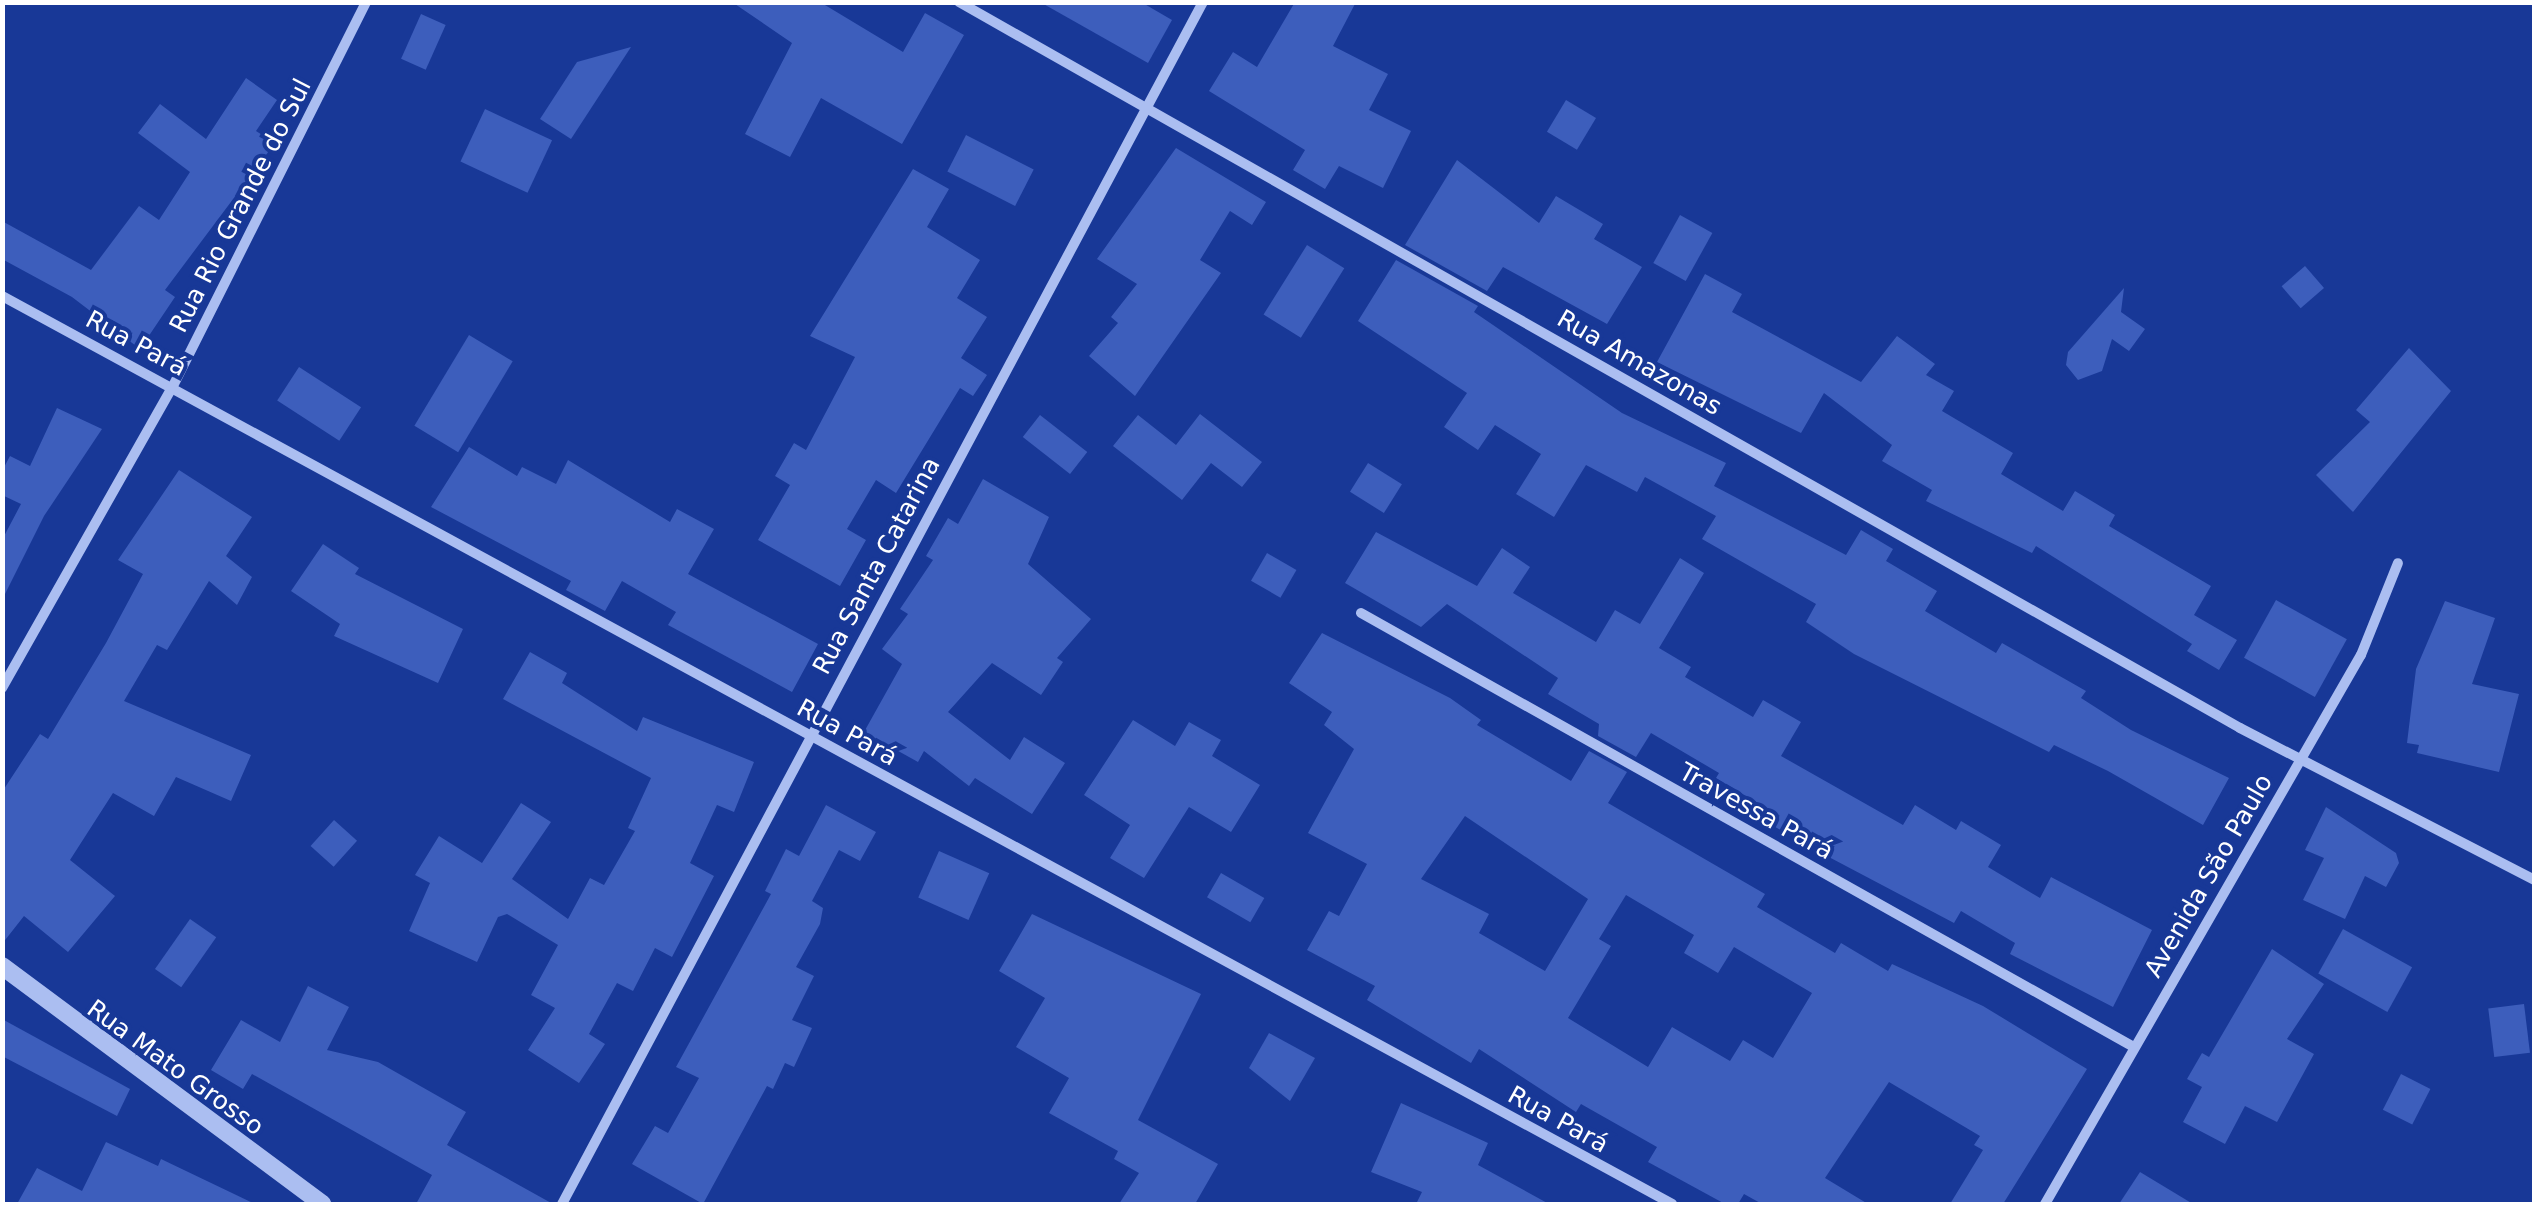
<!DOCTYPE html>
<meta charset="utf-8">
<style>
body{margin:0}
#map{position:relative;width:2537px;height:1207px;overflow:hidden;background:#183897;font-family:"DejaVu Sans",sans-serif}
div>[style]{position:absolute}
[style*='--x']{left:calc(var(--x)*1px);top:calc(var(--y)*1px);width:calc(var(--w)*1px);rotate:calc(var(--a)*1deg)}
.building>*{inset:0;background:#3d5ebc;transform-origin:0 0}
.minor>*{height:10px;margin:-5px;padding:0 5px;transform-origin:5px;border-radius:5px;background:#abbef1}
.tertiary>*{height:18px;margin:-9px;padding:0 9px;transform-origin:9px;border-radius:9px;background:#abbef1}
span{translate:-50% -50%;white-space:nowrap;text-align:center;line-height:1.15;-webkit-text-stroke:8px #183897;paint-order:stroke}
.street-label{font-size:25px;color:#fff}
.frame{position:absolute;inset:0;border:5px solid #fff;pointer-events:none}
</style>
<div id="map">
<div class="building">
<i style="clip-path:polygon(732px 2px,820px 2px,903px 52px,925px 13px,964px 35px,902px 144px,821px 98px,790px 157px,745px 134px,792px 43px)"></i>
<i style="clip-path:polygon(1040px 2px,1141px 2px,1172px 20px,1148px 63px)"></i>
<i style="clip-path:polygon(1295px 2px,1356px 2px,1333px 46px,1388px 74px,1369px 110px,1411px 131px,1383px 188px,1339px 166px,1325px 189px,1293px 170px,1305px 150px,1209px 91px,1233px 52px,1257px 67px)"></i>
<i style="left:421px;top:14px;width:27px;height:49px;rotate:24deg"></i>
<i style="clip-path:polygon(631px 47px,571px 139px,540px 119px,577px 62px)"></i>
<i style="clip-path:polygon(246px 78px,277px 100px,256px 131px,275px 143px,165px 290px,175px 297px,140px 349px,72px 297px,2px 259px,2px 221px,91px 270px,139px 206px,159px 220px,190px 172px,138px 133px,160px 104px,206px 139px)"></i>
<i style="left:1566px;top:100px;width:35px;height:37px;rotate:31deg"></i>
<i style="left:485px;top:109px;width:74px;height:58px;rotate:25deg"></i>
<i style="left:966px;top:135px;width:76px;height:41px;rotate:27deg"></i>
<i style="clip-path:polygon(1176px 148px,1266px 202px,1252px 225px,1230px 211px,1200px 260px,1221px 273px,1135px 396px,1089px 356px,1118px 323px,1111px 317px,1137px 284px,1097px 259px)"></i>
<i style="clip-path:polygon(1457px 160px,1539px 223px,1556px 196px,1603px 224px,1594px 239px,1642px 267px,1607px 324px,1503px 267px,1487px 291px,1405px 245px)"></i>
<i style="clip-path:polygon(913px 169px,949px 189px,927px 227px,980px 260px,957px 298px,987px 317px,961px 358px,987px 375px,973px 396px,960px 388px,896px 493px,876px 480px,847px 529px,866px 540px,840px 586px,758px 540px,790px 485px,775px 476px,794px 443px,806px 450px,855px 357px,810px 336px)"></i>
<i style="left:1680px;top:215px;width:37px;height:55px;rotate:29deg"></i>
<i style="left:1307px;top:245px;width:44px;height:82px;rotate:32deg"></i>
<i style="clip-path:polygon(1396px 260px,1478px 306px,1474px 312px,1622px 413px,1726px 463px,1714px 486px,1846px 555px,1861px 530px,1893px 549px,1886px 561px,1937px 591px,1925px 611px,1996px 653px,2002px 643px,2086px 691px,2081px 698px,2131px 730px,2229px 778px,2203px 825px,2108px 771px,2054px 745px,2049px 752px,1854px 654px,1806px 622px,1816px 604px,1702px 539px,1716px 516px,1645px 477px,1637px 492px,1586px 465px,1554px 517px,1516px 494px,1541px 454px,1495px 425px,1478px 450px,1444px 427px,1467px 393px,1358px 321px)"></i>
<i style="left:2305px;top:266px;width:29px;height:31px;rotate:49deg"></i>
<i style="clip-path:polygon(1705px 274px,1742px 294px,1732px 312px,1861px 382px,1897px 336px,1935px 364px,1926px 375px,1954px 391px,1942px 411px,2013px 453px,2001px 474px,2063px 511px,2075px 491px,2115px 515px,2109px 526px,2211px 586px,2194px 615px,2237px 640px,2219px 670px,2187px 651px,2192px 644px,2036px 546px,2032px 553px,1926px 501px,1932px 490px,1882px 461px,1892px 445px,1824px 393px,1801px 433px,1657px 362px)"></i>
<i style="clip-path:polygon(2124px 288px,2121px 312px,2145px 329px,2129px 351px,2112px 339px,2102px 371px,2078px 380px,2066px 365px,2068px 352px)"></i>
<i style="left:469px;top:335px;width:51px;height:106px;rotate:31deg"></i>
<i style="clip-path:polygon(2409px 348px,2451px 391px,2353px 512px,2316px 475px,2370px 422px,2356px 410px)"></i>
<i style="left:299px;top:367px;width:74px;height:40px;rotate:33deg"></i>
<i style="clip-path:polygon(57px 408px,102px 429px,44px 516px,2px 600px,2px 540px,21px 504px,2px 495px,2px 471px,10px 456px,30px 466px)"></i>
<i style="clip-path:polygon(1200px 414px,1262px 462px,1242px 487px,1211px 463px,1182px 500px,1113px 446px,1138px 415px,1176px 445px)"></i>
<i style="left:1040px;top:415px;width:60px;height:28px;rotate:38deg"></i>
<i style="clip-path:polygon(469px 447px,517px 476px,522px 467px,556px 484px,568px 460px,670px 522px,677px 509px,714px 529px,688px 574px,818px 644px,792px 692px,668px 625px,676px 612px,622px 581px,605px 611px,566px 590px,571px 581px,431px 507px)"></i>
<i style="left:1368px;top:463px;width:40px;height:34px;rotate:32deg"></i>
<i style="clip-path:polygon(179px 470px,252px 517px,226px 556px,252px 577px,237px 605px,209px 581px,167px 650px,157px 645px,124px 701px,251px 755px,231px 801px,176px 777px,154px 816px,113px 793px,70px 860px,115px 896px,68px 952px,24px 916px,2px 944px,2px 792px,40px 734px,48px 739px,106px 643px,143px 574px,118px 560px)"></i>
<i style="clip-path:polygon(983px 479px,1049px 517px,1028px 564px,1091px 619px,1057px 658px,1063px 662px,1041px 695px,992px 663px,948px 712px,1010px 760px,1024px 737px,1065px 763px,1032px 814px,975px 778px,969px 786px,924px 751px,918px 762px,864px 732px,902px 664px,882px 649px,908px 614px,900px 609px,933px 560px,926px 556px,948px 518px,958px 524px)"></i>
<i style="clip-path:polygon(1376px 532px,1477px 586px,1502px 548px,1530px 567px,1513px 593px,1596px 642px,1615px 610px,1640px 624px,1680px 558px,1704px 573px,1659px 648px,1691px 667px,1685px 677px,1753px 717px,1763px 700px,1801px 722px,1781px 756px,1903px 825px,1915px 805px,1956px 830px,1961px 821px,2001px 845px,1988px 867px,2040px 898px,2051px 877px,2152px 930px,2113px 1007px,2010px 954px,2015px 943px,1961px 911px,1954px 923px,1808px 846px,1765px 821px,1771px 811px,1716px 778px,1719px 773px,1651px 733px,1636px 757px,1598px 736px,1599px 724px,1548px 694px,1558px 678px,1447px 604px,1421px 627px,1345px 583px)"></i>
<i style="clip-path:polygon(323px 544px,359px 568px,355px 574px,463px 629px,438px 683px,334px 636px,340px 624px,291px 591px)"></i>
<i style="left:1267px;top:553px;width:34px;height:32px;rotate:30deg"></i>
<i style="left:2276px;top:600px;width:81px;height:66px;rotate:29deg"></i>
<i style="clip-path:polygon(2445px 601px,2495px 618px,2472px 684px,2519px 694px,2499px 772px,2417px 753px,2419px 745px,2407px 743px,2416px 669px)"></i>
<i style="clip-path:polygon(evenodd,1322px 633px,1450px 698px,1481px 720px,1477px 725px,1571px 781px,1589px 751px,1627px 772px,1608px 803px,1765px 894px,1757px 907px,1835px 953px,1841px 943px,1888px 971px,1892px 964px,1983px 1006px,2087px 1069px,2003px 1204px,1950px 1204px,1983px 1150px,1974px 1145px,1980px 1136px,1889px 1082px,1825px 1178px,1868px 1204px,1762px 1204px,1744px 1194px,1738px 1204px,1725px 1204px,1648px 1162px,1657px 1147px,1581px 1104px,1576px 1112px,1479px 1049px,1471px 1063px,1367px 1000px,1375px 986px,1307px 950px,1329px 911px,1339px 916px,1367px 864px,1308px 833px,1354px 749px,1324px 725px,1332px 712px,1289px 683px,1322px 633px,1465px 816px,1588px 899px,1545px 971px,1479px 933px,1489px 914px,1421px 879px,1465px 816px,1322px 633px,1626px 895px,1694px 935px,1684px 953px,1718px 973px,1734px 947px,1812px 993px,1773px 1058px,1743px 1040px,1730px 1061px,1672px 1027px,1648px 1067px,1568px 1018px,1611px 946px,1599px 939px,1626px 895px)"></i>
<i style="clip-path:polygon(530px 652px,567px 673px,562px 683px,637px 731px,643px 717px,754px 762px,734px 812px,717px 805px,690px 863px,714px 876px,672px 957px,655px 948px,633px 991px,617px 983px,589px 1034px,605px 1044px,579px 1083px,528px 1050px,555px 1008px,531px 995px,558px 945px,507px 914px,498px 917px,477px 962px,409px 931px,430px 883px,415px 875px,439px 836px,482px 863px,521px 803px,551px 822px,512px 879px,568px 919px,590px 878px,604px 885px,635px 831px,628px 828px,651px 778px,503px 699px)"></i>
<i style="clip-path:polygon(1133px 720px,1175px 746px,1189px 722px,1221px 740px,1212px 756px,1260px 785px,1231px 832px,1189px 807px,1144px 878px,1110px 858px,1130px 825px,1084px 795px)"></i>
<i style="clip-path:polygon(826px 805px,876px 832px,860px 861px,839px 850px,812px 901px,823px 908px,820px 924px,796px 967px,814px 976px,792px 1020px,812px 1028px,794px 1067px,785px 1063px,773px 1089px,767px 1086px,703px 1204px,632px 1164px,655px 1126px,668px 1133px,699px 1078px,676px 1067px,771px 894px,765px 891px,786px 849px,799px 856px)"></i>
<i style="clip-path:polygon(2326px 807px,2396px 853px,2399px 863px,2386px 887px,2365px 876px,2345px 919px,2303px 900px,2324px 858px,2305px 850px)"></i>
<i style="left:334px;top:820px;width:31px;height:35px;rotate:42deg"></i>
<i style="left:939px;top:851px;width:55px;height:51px;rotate:24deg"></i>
<i style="left:1221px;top:873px;width:50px;height:28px;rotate:30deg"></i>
<i style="clip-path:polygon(1032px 914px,1201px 994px,1138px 1120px,1218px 1164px,1195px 1204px,1119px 1204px,1139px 1173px,1114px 1159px,1118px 1151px,1049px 1113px,1069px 1078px,1016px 1047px,1045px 998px,999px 971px)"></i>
<i style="left:190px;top:919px;width:32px;height:61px;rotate:35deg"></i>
<i style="left:2343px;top:929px;width:79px;height:51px;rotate:29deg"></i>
<i style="clip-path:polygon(2272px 949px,2324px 984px,2287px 1039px,2314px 1054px,2277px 1122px,2245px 1106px,2225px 1144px,2183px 1122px,2202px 1087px,2187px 1079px,2202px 1053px,2209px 1057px)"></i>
<i style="clip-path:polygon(308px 986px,349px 1007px,327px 1050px,378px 1062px,466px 1112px,447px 1145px,553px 1204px,416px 1204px,432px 1175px,252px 1074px,243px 1089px,211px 1070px,241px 1020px,280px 1042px)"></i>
<i style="left:2524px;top:1004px;width:49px;height:36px;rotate:83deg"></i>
<i style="clip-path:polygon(2px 1019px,130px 1089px,117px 1116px,2px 1056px)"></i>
<i style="clip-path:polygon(1269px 1033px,1315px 1058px,1290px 1101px,1249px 1068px)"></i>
<i style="left:2401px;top:1074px;width:33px;height:40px;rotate:27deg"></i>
<i style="clip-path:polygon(1401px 1103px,1488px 1143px,1478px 1165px,1549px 1204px,1416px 1204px,1422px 1192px,1371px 1172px)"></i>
<i style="clip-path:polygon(106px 1142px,158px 1166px,161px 1159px,255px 1204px,17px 1204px,37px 1168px,82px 1191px)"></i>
<i style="clip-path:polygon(2140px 1172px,2193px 1204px,2119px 1204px)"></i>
</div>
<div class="minor">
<i style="--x:959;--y:2;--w:1472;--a:29.54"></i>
<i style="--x:2240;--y:728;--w:331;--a:27.3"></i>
<i style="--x:2;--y:296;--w:1901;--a:28.53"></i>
<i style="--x:1361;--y:613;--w:884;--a:29.32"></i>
<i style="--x:2;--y:688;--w:347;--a:-60.5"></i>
<i style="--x:173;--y:386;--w:430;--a:-63.3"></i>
<i style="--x:562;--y:1204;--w:1362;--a:-61.93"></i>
<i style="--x:2045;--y:1204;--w:633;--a:-60.08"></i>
<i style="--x:2361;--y:655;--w:99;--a:-68.1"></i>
</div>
<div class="tertiary">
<i style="--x:2;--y:966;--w:399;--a:36.6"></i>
</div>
<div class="street-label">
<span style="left:241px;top:206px;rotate:-63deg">Rua Rio Grande do Sul</span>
<span style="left:136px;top:344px;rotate:28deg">Rua Pará</span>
<span style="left:1639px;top:363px;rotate:30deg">Rua Amazonas</span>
<span style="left:877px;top:566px;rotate:-62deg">Rua Santa Catarina</span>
<span style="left:847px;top:733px;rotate:29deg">Rua Pará</span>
<span style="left:1756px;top:812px;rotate:29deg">Travessa Pará</span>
<span style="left:2209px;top:876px;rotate:-60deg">Avenida São Paulo</span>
<span style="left:175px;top:1068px;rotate:36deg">Rua Mato Grosso</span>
<span style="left:1558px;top:1120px;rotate:29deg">Rua Pará</span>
</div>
<div class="frame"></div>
</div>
